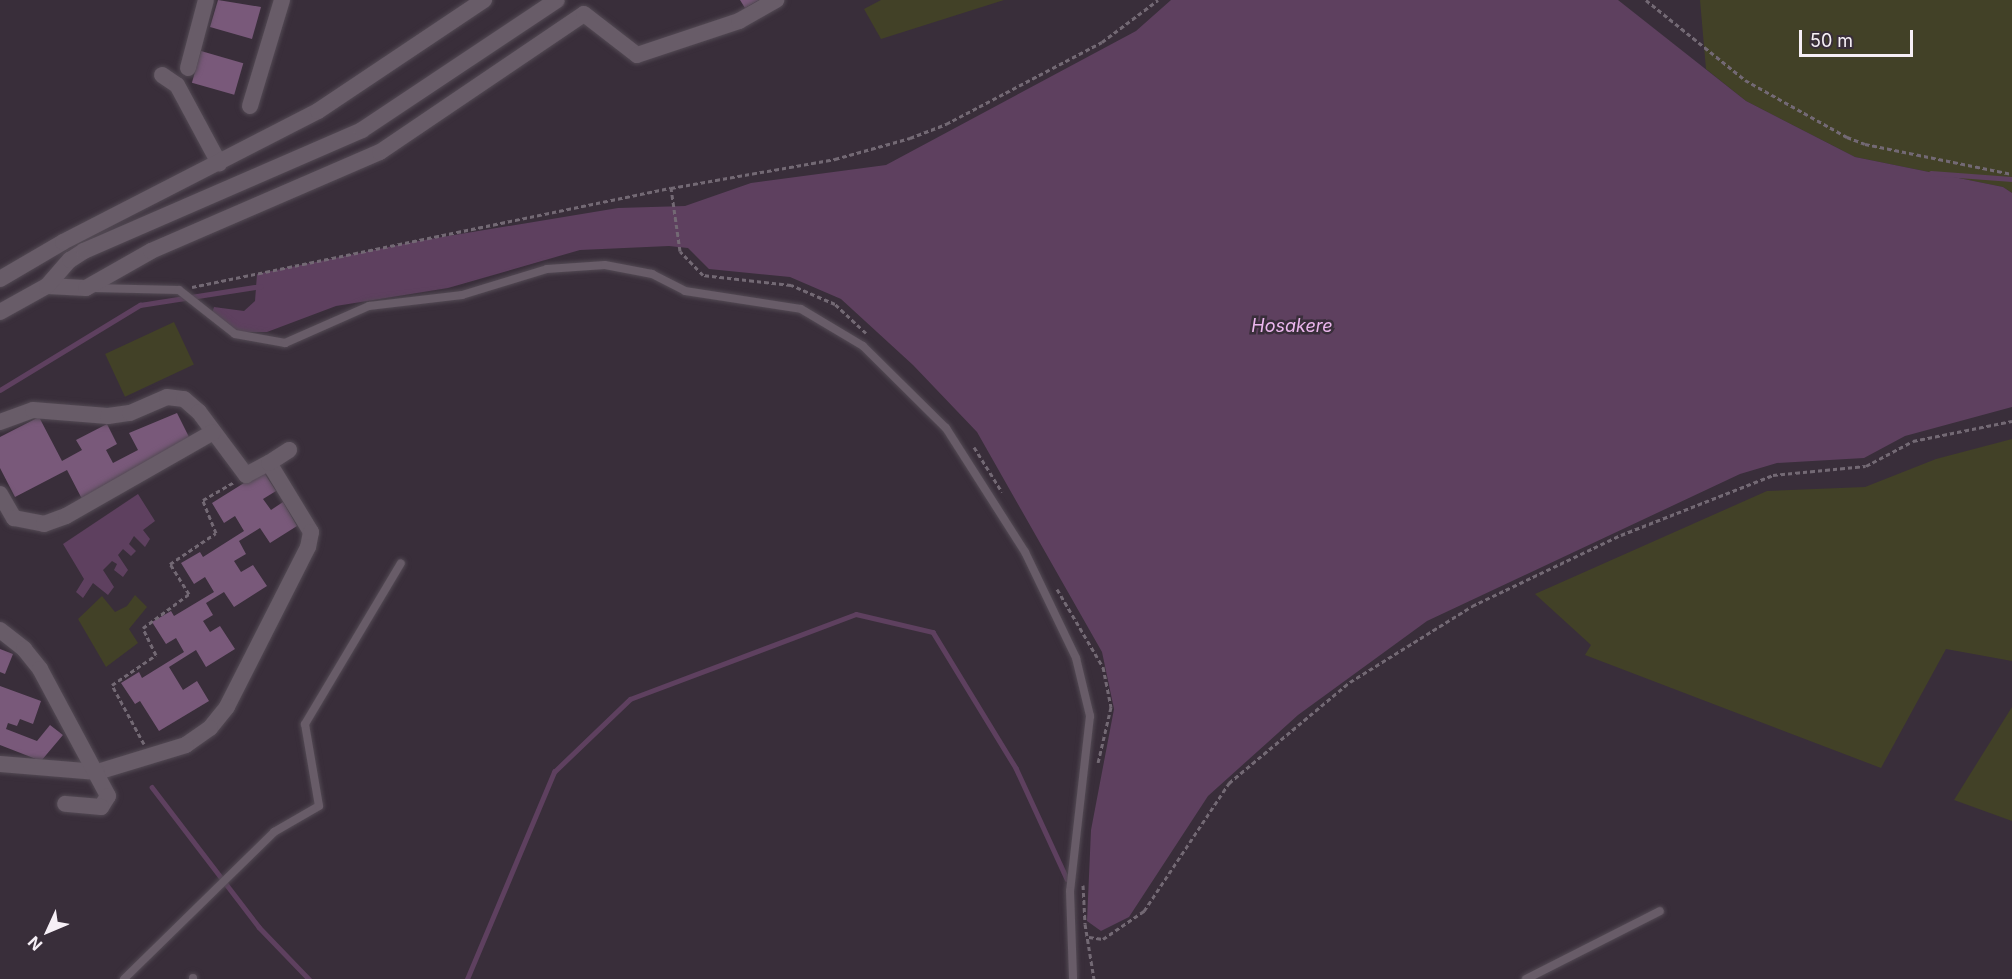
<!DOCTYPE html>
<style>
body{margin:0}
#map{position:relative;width:2012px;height:979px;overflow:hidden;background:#392e3a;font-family:Inter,sans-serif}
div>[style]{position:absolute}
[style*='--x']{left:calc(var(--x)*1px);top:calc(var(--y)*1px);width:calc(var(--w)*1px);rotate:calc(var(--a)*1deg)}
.green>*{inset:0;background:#424127;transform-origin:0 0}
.water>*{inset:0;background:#5e405f}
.stream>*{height:4.5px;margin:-2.25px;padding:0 2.25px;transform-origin:2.25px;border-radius:2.25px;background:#5e405f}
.building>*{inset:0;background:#79597a;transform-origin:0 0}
.path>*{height:3px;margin-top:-1.5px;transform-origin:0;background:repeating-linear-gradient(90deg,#736974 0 4.5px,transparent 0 7.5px)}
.roads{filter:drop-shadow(0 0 2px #534a54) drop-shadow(0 0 2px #534a54)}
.service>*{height:8px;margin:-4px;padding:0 4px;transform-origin:4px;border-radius:4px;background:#685c68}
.minor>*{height:16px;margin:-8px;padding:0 8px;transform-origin:8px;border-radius:8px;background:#685c68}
span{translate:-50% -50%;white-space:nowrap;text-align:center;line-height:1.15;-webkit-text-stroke:5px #392e3a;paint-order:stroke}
.water-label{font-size:18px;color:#ebb6ed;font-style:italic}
.north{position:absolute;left:18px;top:901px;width:60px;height:60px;-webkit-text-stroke:4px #392e3a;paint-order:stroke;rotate:226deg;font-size:16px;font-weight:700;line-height:24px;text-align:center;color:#f6eff6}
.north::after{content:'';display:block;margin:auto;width:21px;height:27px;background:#f6eff6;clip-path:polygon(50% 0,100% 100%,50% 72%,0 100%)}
.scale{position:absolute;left:1799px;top:30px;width:114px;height:27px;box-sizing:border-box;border:3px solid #f6eff6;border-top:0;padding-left:8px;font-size:18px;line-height:21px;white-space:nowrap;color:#f6eff6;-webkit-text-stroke:4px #392e3a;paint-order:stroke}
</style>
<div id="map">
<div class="green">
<i style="clip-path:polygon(881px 0,1004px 0,881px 39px,864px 9px)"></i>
<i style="clip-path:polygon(1700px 0,2012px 0,2012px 193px,2003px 187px,1855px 157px,1746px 101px,1706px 69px)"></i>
<i style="left:174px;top:322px;width:47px;height:76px;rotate:65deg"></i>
<i style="clip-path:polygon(2012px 439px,2012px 661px,1946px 649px,1881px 768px,1585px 655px,1591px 645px,1535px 594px,1767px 491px,1865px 487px,1936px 459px)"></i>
<i style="clip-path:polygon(135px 595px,147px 607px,129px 629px,138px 643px,106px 667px,78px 619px,102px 596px,115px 612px,127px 606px)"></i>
<i style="clip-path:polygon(2012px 707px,2012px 821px,1954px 800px)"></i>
</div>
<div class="water">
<i style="clip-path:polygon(1171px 0,1618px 0,1746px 101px,1855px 157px,2003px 187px,2012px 193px,2012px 407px,1905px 436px,1864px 458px,1777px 463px,1740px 474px,1427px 621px,1298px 715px,1208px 796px,1129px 917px,1101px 931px,1087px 921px,1091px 830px,1114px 709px,1102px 652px,977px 432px,913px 365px,841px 299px,790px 277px,709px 269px,688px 248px,669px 246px,580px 250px,448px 288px,336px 306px,267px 332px,238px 332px,212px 313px,214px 307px,244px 311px,255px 301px,257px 274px,418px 241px,618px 208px,685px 206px,751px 183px,886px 165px,1136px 31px)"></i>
<i style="clip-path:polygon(138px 494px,155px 521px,143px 530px,150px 539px,145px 547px,134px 536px,129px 544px,136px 551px,131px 556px,123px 549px,118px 555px,128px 570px,123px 577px,114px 570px,117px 564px,112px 561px,103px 570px,114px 587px,108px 595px,93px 583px,83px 598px,76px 592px,84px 579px,63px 544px)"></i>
</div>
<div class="stream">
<i style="--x:1931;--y:173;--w:81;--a:4.2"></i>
<i style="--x:0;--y:390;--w:164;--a:-31.3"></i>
<i style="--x:140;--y:305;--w:122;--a:-8.9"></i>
<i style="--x:152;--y:787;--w:176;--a:52.6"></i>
<i style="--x:259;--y:927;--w:72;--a:46.1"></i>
<i style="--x:467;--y:979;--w:225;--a:-67.2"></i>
<i style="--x:554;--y:772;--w:105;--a:-43.8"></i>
<i style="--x:630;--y:699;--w:241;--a:-20.6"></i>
<i style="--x:856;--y:614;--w:79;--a:13.2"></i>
<i style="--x:933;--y:632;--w:159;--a:58.6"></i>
<i style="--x:1016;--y:768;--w:122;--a:65.3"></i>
</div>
<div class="building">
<i style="clip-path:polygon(218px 0,261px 7px,252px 39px,210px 27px)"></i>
<i style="clip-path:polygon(740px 0,759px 0,745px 8px)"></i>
<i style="left:201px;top:51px;width:44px;height:33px;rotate:16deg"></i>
<i style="clip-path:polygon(177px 413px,192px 443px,82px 499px,67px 470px,15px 497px,0 468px,0 437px,39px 417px,62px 461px,82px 450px,76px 440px,107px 424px,117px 444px,106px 450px,113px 463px,138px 450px,129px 433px)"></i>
<i style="clip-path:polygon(263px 471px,276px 491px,263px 499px,271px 510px,283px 502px,297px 526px,270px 543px,260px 528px,239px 541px,246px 554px,234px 561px,241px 572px,253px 565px,267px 586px,234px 607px,224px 592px,206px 603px,213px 615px,203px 621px,210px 632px,220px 626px,235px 649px,206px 667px,196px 650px,169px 667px,183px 690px,197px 681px,209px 701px,159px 731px,140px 701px,135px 704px,121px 683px,139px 672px,142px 678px,184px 652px,176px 638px,166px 644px,152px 622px,171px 611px,174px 616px,214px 592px,205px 577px,194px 584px,181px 563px,200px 552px,203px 557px,244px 531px,235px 516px,224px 523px,212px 503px)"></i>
<i style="clip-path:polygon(0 649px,13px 654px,5px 674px,0 672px)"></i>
<i style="clip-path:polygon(0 686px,41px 701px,33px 724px,20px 719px,17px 726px,8px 723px,6px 729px,37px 741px,50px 725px,63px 735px,41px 761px,0 745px)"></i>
</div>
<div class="path">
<i style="--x:1646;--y:0;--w:127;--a:38.9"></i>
<i style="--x:1745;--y:80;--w:117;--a:29.2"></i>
<i style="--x:1847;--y:137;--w:19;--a:21"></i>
<i style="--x:1865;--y:144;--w:150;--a:11.5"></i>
<i style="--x:192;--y:287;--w:489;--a:-11.7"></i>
<i style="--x:866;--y:333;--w:42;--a:-136.9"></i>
<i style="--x:835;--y:304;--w:48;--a:-156.6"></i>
<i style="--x:791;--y:285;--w:89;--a:-173.5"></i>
<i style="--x:703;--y:275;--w:33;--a:-134"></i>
<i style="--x:680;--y:251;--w:64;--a:-98.1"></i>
<i style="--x:671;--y:188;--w:167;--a:-10"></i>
<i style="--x:835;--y:159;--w:78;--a:-15.6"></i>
<i style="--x:910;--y:138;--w:39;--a:-21"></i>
<i style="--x:946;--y:124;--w:176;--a:-27.7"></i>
<i style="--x:1102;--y:42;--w:70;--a:-36.9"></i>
<i style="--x:974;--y:447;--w:53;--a:58.1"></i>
<i style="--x:1057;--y:589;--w:91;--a:59.5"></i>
<i style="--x:1103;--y:667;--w:41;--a:78.7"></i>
<i style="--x:1111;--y:707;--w:57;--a:103.1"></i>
<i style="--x:144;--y:744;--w:67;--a:-118.5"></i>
<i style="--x:112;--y:685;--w:53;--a:-34.3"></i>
<i style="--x:156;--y:655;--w:30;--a:-116"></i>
<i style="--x:143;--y:628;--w:57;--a:-36.5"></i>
<i style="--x:189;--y:594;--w:36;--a:-122"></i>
<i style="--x:170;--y:564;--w:55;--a:-34"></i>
<i style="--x:216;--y:533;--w:35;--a:-112"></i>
<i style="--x:203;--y:500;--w:36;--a:-30"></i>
<i style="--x:1083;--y:885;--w:39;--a:87"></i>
<i style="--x:1085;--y:924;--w:56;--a:80.7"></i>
<i style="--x:1089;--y:937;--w:14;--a:8"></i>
<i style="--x:1103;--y:939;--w:50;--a:-34.3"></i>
<i style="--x:1144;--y:911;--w:154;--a:-56.4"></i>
<i style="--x:1229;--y:783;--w:158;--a:-39.9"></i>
<i style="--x:1350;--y:682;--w:144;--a:-31.9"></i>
<i style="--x:1472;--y:606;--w:165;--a:-25.5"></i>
<i style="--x:1621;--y:535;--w:163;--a:-21.5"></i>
<i style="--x:1773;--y:475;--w:93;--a:-5.5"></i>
<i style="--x:1866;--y:466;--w:53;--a:-28"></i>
<i style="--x:1913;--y:441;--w:101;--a:-11.4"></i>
</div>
<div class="roads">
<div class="service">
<i style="--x:93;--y:288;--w:86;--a:1.3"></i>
<i style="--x:179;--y:290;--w:71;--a:38.2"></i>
<i style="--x:235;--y:334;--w:51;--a:10.2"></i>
<i style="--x:285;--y:343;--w:92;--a:-23.8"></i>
<i style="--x:369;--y:306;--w:94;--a:-6.7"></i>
<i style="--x:462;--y:295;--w:89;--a:-17"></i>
<i style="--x:547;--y:269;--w:58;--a:-3.9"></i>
<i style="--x:605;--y:265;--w:48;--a:10.8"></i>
<i style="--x:652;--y:274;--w:37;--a:27"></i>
<i style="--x:685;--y:291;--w:117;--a:8.8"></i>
<i style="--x:801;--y:309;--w:72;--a:30.8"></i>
<i style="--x:863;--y:346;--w:117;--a:44.7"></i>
<i style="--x:946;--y:428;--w:147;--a:57.5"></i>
<i style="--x:1025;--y:552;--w:118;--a:64.3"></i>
<i style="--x:1076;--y:658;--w:60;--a:76.4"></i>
<i style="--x:1090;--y:716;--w:176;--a:96.5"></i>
<i style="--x:1070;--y:891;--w:88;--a:88"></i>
<i style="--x:193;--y:978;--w:1;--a:90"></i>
<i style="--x:124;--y:979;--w:210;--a:-44.4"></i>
<i style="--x:274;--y:832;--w:52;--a:-30"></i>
<i style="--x:319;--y:806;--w:83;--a:-99.7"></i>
<i style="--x:305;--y:724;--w:187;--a:-59.2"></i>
<i style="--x:1526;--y:979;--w:150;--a:-26.9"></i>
</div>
<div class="minor">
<i style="--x:188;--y:68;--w:70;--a:-75.2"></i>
<i style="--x:162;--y:75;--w:18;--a:34"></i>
<i style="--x:177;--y:85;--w:89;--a:61.7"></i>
<i style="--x:250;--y:106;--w:111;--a:-73.2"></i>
<i style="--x:0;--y:279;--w:73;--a:-30.4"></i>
<i style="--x:63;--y:242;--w:287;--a:-27.2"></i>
<i style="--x:318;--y:111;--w:200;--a:-33.8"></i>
<i style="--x:47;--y:286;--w:39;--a:3"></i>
<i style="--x:86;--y:288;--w:75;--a:-29.6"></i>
<i style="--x:151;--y:251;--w:249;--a:-23.4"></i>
<i style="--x:380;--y:152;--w:246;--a:-34.1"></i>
<i style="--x:584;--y:14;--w:67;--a:37.7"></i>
<i style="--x:637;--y:55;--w:108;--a:-18.4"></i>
<i style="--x:739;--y:21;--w:43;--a:-29.6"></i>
<i style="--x:0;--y:312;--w:54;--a:-29"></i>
<i style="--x:47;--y:286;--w:35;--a:-49"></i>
<i style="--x:70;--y:260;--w:17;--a:-33"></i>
<i style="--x:84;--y:251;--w:303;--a:-23.5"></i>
<i style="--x:362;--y:130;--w:234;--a:-33.7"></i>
<i style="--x:0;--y:422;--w:35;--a:-20"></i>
<i style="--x:33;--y:410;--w:75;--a:4.6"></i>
<i style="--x:108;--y:416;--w:22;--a:-8"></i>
<i style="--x:130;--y:413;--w:40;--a:-23.4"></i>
<i style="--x:167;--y:397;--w:17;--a:7"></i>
<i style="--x:184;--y:399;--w:20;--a:41"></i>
<i style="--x:199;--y:412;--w:79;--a:53.3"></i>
<i style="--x:246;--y:475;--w:26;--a:-28"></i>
<i style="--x:269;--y:463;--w:81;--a:58.7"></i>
<i style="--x:311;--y:532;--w:15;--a:101"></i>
<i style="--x:308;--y:547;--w:179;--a:116.9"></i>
<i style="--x:227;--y:707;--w:27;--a:129"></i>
<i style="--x:210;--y:728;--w:29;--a:145"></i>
<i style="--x:186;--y:745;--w:93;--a:163.1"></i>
<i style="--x:97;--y:772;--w:97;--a:-175.3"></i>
<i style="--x:269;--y:463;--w:24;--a:-33"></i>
<i style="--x:0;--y:494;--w:28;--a:60"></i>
<i style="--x:14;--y:518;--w:31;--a:11"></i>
<i style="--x:44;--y:524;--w:23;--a:-20"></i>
<i style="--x:66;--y:516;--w:169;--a:-29.7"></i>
<i style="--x:0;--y:630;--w:31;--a:38"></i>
<i style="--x:24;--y:649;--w:26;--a:51"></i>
<i style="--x:40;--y:669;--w:144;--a:61.8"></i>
<i style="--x:108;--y:796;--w:13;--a:122"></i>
<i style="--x:101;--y:807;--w:36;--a:-175"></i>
</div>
</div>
<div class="water-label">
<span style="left:1292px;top:326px">Hosakere</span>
</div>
<div class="north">N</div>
<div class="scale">50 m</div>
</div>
